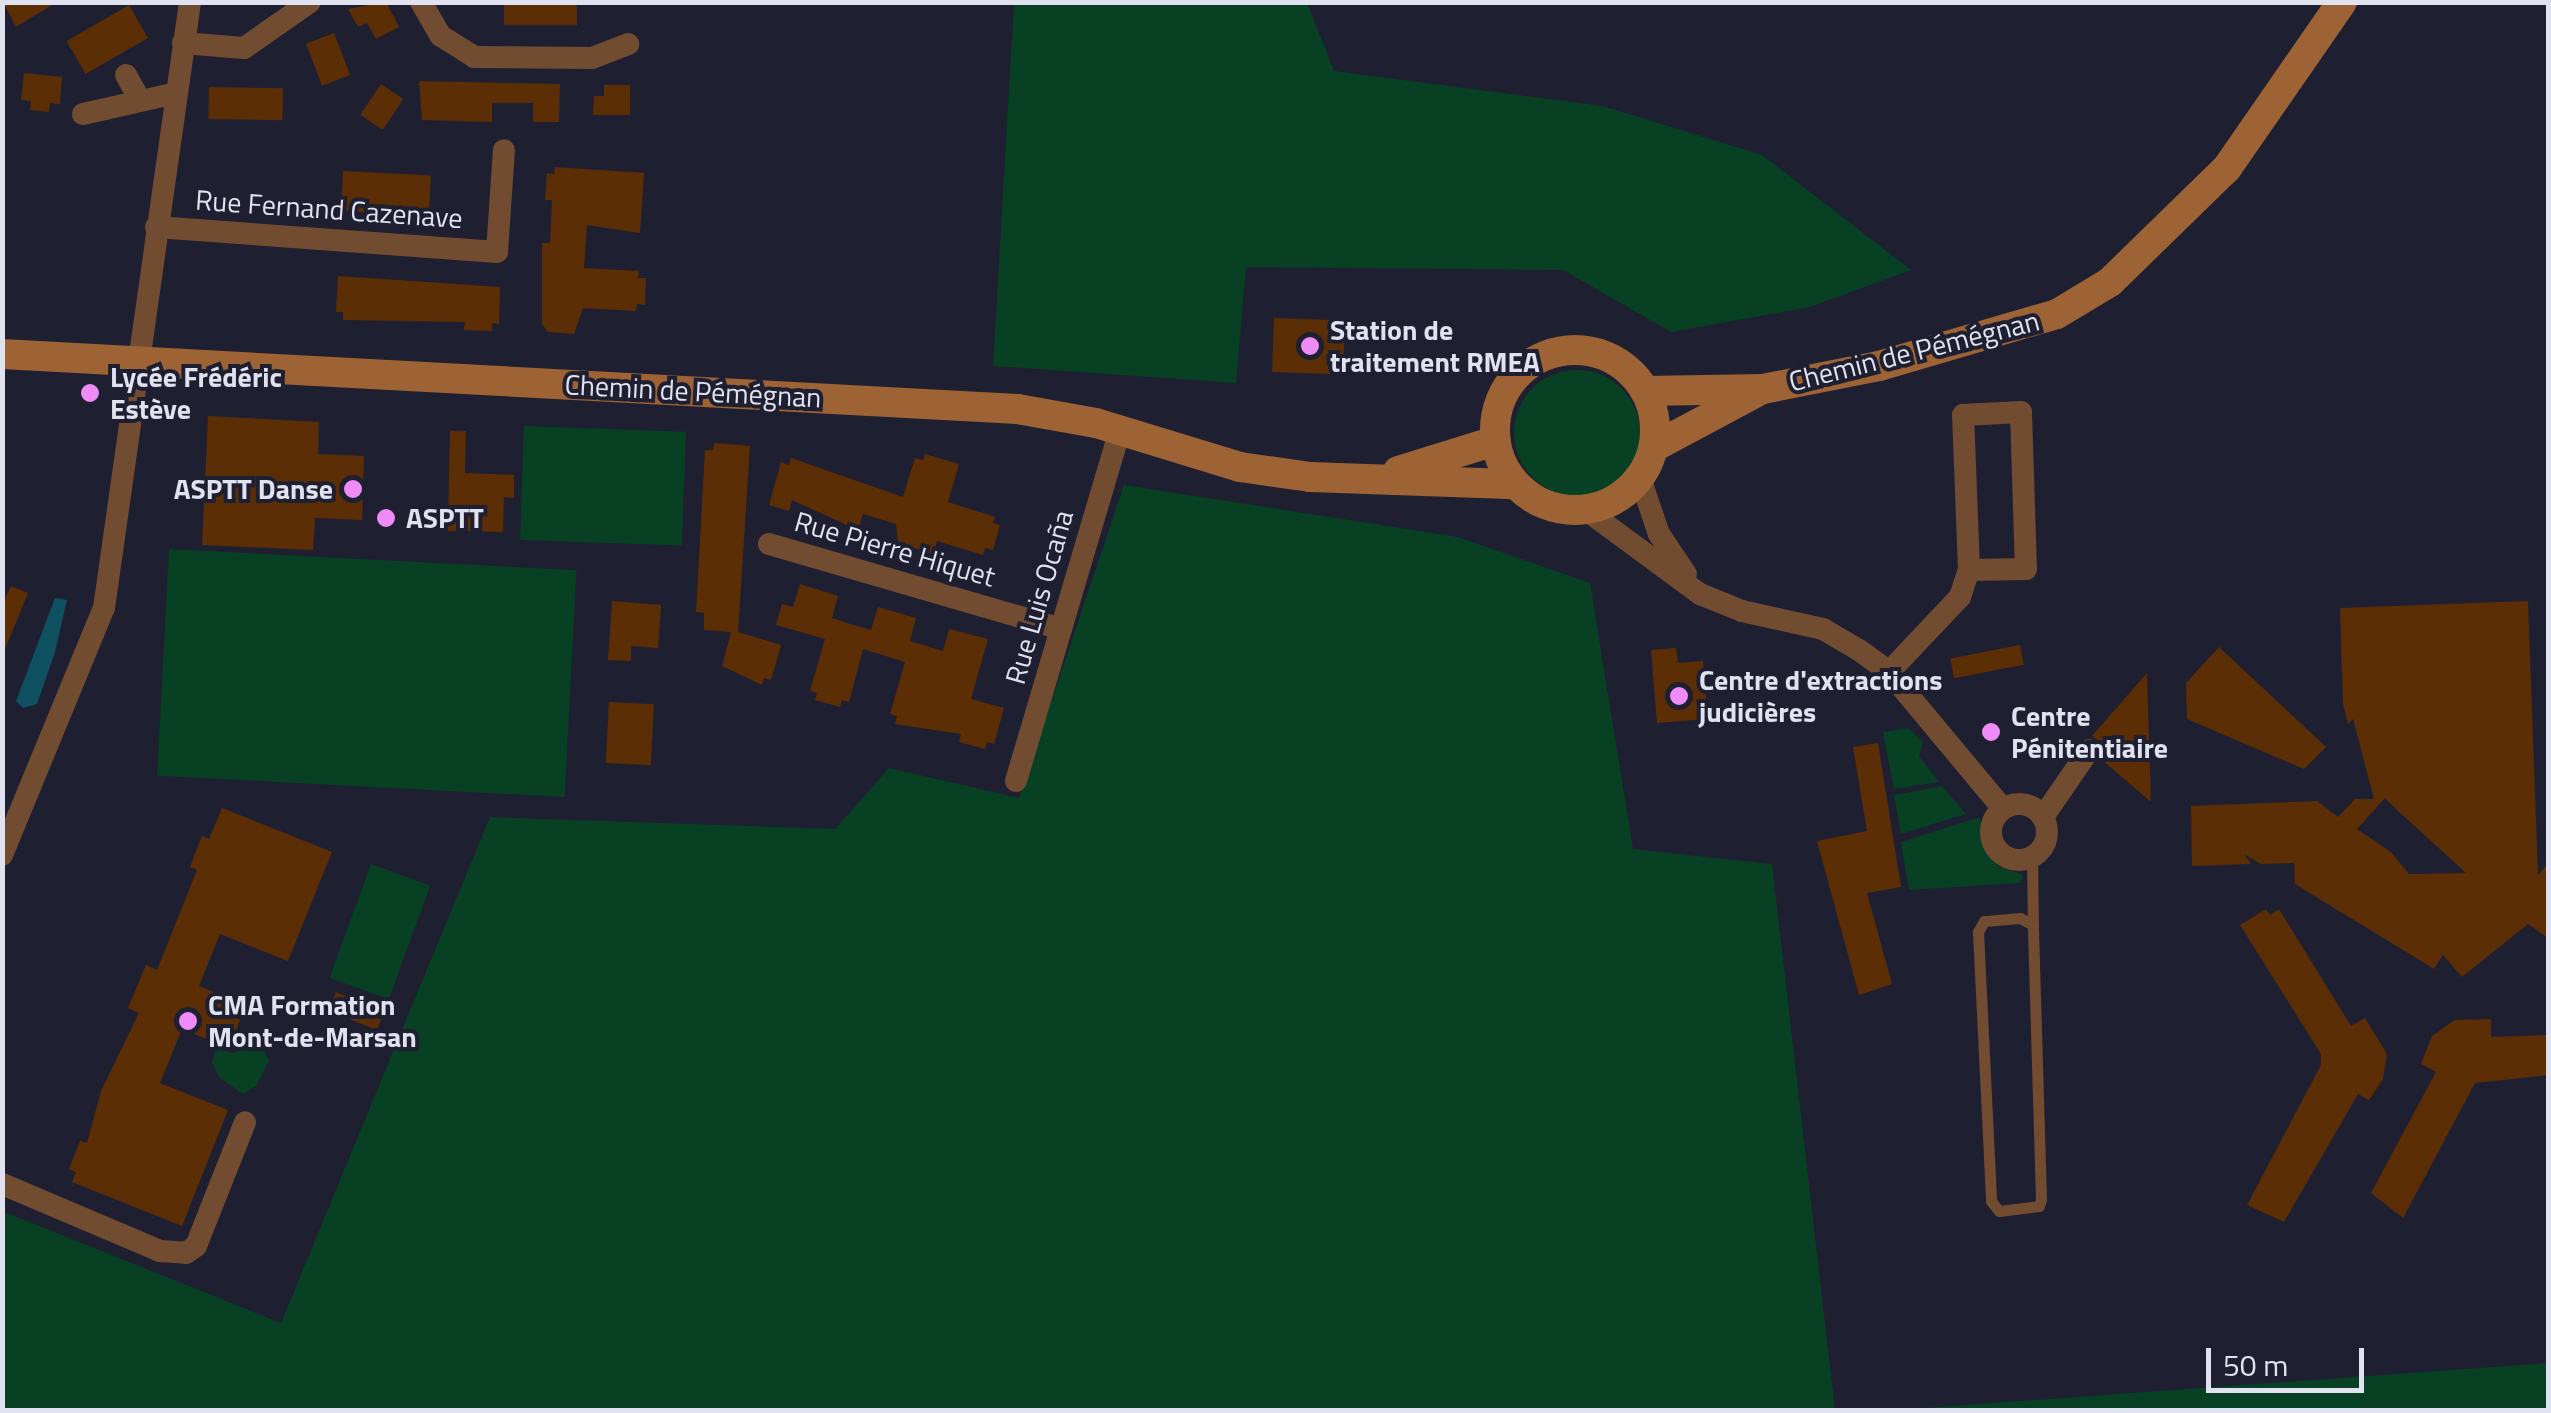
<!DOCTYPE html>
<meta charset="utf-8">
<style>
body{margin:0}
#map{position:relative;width:2551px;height:1413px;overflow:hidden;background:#1f1f32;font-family:"Titillium Web",sans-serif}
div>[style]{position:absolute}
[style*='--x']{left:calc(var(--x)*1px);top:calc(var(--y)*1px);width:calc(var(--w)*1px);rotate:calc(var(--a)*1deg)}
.green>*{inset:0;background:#074022;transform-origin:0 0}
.round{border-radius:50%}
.water>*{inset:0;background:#0f5161}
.building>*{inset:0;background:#5c2e05;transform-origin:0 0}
.lane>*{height:11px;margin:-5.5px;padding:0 5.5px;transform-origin:5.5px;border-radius:5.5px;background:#714c30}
.street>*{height:22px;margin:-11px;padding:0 11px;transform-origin:11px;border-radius:11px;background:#714c30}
.street>.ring{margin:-11px;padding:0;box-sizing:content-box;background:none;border:22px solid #714c30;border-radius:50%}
.secondary>*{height:30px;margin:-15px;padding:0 15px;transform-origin:15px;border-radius:15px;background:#9d6334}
.secondary>.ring{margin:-15px;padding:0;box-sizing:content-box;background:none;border:30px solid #9d6334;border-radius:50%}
.dots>*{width:28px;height:28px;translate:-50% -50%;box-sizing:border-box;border:5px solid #1f1f32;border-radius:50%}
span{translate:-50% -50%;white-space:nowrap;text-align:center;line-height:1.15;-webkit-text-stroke:8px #1f1f32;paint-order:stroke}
.street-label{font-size:28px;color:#e1e2ef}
.poi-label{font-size:28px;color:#e1e2ef;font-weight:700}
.left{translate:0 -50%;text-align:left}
.right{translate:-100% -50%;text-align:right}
.frame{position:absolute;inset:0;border:5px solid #e1e2ef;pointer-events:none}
.scale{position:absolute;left:2206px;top:1348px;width:158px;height:45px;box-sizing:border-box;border:5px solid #e1e2ef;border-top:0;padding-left:12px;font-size:30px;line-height:35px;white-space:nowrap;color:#e1e2ef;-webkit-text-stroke:8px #1f1f32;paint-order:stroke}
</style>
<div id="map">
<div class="green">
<i style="clip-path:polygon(1014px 3px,1307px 3px,1334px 71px,1603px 106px,1762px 155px,1911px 270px,1810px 307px,1671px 332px,1563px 270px,1246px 267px,1236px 383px,993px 366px)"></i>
<i class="round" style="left:1514px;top:370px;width:126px;height:126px"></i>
<i style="left:524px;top:426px;width:162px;height:114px;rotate:2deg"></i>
<i style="clip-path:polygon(1124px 485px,1458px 537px,1590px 583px,1633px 849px,1772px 864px,1835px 1410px,3px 1410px,2px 1211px,281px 1323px,490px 817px,835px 829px,889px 768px,1019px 798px)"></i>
<i style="left:169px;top:549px;width:408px;height:227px;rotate:3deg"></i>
<i style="clip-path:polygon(1908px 728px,1923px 742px,1919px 756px,1939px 782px,1894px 789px,1883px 732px)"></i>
<i style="clip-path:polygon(1942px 786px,1966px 814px,1901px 834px,1894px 795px)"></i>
<i style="clip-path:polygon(1980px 817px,1985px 851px,1998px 866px,2023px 875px,2020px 883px,1909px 890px,1901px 842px)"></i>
<i style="left:371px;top:864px;width:63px;height:121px;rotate:20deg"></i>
<i style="clip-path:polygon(261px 1044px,269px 1061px,256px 1086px,243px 1094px,220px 1078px,212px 1063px,216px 1047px,232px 1053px)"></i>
<i style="clip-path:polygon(2548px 1363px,2548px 1410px,1896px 1410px)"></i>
</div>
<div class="water">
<i style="clip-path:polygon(55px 598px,67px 600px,55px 652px,37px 704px,23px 708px,16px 701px)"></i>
</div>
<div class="building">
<i style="clip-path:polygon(3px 2px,57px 2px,16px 27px)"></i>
<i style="clip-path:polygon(386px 2px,399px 27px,376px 39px,367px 23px,358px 27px,348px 9px)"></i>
<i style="left:504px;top:2px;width:73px;height:23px"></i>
<i style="left:129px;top:5px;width:38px;height:72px;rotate:60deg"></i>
<i style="left:334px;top:33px;width:45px;height:30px;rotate:69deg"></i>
<i style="clip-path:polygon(24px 73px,62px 77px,60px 104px,50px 103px,49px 112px,30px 110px,31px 101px,21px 100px)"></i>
<i style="clip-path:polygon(419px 81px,560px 84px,559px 122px,533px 122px,533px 103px,492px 103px,492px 122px,422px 120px)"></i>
<i style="left:381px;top:84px;width:27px;height:37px;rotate:34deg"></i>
<i style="clip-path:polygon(604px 85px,630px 85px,630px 115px,593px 115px,594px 96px,604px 96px)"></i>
<i style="left:209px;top:87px;width:74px;height:32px;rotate:1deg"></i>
<i style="clip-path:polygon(555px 167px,644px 173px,640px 233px,587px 225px,584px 268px,639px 271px,638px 278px,646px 278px,645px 305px,637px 304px,636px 311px,583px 308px,574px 334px,548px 332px,542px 324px,542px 243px,550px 243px,552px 200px,545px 200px,547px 173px,554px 174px)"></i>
<i style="left:343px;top:171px;width:88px;height:40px;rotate:3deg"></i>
<i style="clip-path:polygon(338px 276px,500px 287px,499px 324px,492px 323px,492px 331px,464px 330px,465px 322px,343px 320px,343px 312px,336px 312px)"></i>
<i style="left:1274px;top:318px;width:71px;height:54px;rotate:2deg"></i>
<i style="clip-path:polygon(208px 416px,319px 422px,318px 454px,364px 456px,362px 520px,315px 518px,313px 550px,202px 545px)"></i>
<i style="clip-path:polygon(450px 431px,466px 431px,465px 473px,514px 475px,514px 498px,504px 497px,503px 532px,448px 531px)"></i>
<i style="clip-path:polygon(714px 443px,750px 446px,738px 632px,781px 645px,771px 680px,764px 678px,762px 685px,722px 666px,731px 632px,704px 630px,704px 613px,696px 612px,705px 450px,713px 450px)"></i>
<i style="clip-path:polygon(925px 454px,959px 464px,948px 502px,995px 517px,993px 523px,1000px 525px,993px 550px,985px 548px,983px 555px,937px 541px,933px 554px,898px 543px,896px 524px,863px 514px,858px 530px,792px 500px,789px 511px,769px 505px,781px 462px,789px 465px,791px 458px,903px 497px,915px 458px,923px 460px)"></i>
<i style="clip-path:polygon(800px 584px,838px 596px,832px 618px,847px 623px,871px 630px,878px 607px,916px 618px,910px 641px,943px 651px,949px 629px,988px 639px,971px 699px,1004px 708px,994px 744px,987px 742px,985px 749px,959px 742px,961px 734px,895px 724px,897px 716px,890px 714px,905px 662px,863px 649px,849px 702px,842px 700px,840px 707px,815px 700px,817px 693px,810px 691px,825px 639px,776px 625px,782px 604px,793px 607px)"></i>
<i style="clip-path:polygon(11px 586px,28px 593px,3px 654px,2px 605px)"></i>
<i style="clip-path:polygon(612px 601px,661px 605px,658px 648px,631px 646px,631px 661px,608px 660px)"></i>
<i style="clip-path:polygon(evenodd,2528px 601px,2538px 875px,2548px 864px,2548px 938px,2528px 924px,2462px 977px,2443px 955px,2434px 969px,2295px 884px,2294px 863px,2261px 864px,2244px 854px,2251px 864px,2192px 866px,2191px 806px,2317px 801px,2338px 817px,2355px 799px,2374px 799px,2353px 719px,2348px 724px,2343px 704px,2340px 608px,2528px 601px,2385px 798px,2396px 809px,2466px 873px,2409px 874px,2391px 852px,2357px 829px,2385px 798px)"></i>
<i style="left:2020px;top:645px;width:20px;height:71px;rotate:79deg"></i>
<i style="clip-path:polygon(2219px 647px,2326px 747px,2304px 769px,2187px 719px,2186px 683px)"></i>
<i style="clip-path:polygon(1676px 648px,1678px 663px,1703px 661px,1708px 719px,1657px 723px,1651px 650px)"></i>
<i style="clip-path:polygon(2147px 673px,2151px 802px,2101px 759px,2103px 744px,2092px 736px)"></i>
<i style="left:609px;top:702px;width:45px;height:61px;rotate:3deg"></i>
<i style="clip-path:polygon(1878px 743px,1901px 887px,1867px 893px,1892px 984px,1859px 995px,1817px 841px,1867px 831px,1853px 747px)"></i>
<i style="clip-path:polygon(222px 808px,332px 852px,288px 961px,220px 934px,199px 986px,246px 1005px,229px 1048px,182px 1029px,160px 1083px,228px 1110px,182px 1226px,72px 1182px,76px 1172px,69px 1169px,80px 1141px,87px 1143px,101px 1091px,139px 1013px,128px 1008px,146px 965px,157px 970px,197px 870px,190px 867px,196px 851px,202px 836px,209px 839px)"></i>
<i style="clip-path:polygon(2266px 909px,2270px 915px,2279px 909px,2351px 1026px,2365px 1018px,2387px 1054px,2383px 1079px,2369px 1100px,2358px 1094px,2284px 1222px,2247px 1205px,2321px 1065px,2321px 1054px,2240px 925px)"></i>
<i style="left:336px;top:992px;width:52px;height:20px;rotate:22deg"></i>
<i style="clip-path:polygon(2491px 1019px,2491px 1037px,2548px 1035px,2548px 1075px,2475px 1083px,2403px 1218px,2371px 1193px,2436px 1072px,2421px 1064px,2432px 1036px,2455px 1020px)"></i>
</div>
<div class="lane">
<i style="--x:2032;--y:857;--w:68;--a:89.2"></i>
<i style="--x:2033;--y:925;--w:15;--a:-152"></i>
<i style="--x:2020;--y:918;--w:36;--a:175"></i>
<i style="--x:1984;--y:921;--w:13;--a:119"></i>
<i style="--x:1978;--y:932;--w:269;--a:87.2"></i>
<i style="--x:1991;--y:1201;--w:13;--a:51"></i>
<i style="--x:1999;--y:1211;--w:40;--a:-7.1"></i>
<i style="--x:2039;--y:1206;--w:7;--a:-74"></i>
<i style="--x:2041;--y:1199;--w:274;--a:-91.7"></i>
</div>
<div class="street">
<i style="--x:421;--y:2;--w:39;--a:60"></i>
<i style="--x:441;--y:36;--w:39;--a:32"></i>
<i style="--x:474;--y:57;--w:118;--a:0.5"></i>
<i style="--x:592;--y:58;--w:39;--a:-21"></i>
<i style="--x:183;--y:43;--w:61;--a:4.7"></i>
<i style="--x:244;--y:48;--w:80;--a:-34.9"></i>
<i style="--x:126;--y:75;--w:26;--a:61"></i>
<i style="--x:83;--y:114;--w:95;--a:-12.7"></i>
<i style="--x:156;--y:227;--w:342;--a:4.2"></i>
<i style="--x:497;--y:252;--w:102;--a:-86.1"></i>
<i style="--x:1640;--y:478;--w:59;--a:71.3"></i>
<i style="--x:1659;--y:534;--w:48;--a:56"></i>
<i style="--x:1586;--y:510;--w:142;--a:36.4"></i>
<i style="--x:1700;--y:594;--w:45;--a:22"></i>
<i style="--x:1742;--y:611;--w:83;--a:12.5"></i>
<i style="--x:1823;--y:629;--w:42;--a:30.3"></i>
<i style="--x:1859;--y:650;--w:37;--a:36"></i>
<i style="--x:1889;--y:672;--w:178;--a:50.2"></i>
<i style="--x:769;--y:544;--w:304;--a:16.2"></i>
<i style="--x:1889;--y:672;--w:103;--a:-46.6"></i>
<i style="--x:1960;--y:597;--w:28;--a:-72"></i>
<i style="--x:1969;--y:570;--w:155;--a:-92.2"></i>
<i style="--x:1963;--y:415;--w:58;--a:-3"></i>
<i style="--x:2021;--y:412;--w:157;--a:88.2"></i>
<i style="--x:2026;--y:569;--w:57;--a:179"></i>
<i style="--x:1016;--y:781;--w:366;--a:-73.5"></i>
<i class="ring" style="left:1991px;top:804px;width:34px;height:34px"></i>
<i style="--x:2043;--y:817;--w:81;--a:-55.5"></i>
<i style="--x:2;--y:855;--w:267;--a:-67.6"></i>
<i style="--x:104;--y:608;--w:612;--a:-81.92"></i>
<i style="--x:2;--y:1184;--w:172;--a:23"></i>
<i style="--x:160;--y:1251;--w:26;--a:4"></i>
<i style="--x:186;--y:1253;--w:12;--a:-35"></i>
<i style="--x:196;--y:1246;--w:133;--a:-68.4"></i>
</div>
<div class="secondary">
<i class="ring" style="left:1495px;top:350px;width:130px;height:130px"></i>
<i style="--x:2;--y:354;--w:1017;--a:3.1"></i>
<i style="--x:1018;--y:409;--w:79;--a:10.2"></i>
<i style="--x:1096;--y:423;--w:151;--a:17"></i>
<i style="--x:1240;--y:467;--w:71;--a:8.1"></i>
<i style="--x:1310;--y:477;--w:205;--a:2"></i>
<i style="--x:1645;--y:391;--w:118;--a:-1"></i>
<i style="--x:1763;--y:389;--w:118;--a:-11.2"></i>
<i style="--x:1879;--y:366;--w:185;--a:-16.3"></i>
<i style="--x:2057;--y:314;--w:62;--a:-31.1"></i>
<i style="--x:2110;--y:282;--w:163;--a:-44.3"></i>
<i style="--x:2227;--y:168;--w:202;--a:-55.3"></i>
<i style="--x:1654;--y:447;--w:117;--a:-28.1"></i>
<i style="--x:1398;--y:471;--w:102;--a:-17.2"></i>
</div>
<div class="dots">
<i style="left:1310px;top:346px;background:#ef8bf7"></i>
<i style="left:90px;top:393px;background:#ef8bf7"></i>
<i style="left:353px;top:489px;background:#ef8bf7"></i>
<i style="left:386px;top:518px;background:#ef8bf7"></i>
<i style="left:1679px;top:696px;background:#ef8bf7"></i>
<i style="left:1991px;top:732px;background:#ef8bf7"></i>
<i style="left:188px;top:1021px;background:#ef8bf7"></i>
</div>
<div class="street-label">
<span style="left:329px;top:209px;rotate:4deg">Rue Fernand Cazenave</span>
<span style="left:1914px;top:351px;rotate:-14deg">Chemin de Pémégnan</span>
<span style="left:693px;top:391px;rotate:3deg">Chemin de Pémégnan</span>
<span style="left:895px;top:549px;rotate:16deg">Rue Pierre Hiquet</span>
<span style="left:1039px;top:597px;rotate:-74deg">Rue Luis Ocaña</span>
</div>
<div class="poi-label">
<span class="left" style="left:1330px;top:346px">Station de<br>traitement RMEA</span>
<span class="left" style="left:110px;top:393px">Lycée Frédéric<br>Estève</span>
<span class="right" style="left:333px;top:489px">ASPTT Danse</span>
<span class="left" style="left:406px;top:518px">ASPTT</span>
<span class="left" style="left:1699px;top:696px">Centre d'extractions<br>judicières</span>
<span class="left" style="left:2011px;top:732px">Centre<br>Pénitentiaire</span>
<span class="left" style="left:208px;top:1021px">CMA Formation<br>Mont-de-Marsan</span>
</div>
<div class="frame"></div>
<div class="scale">50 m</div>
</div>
